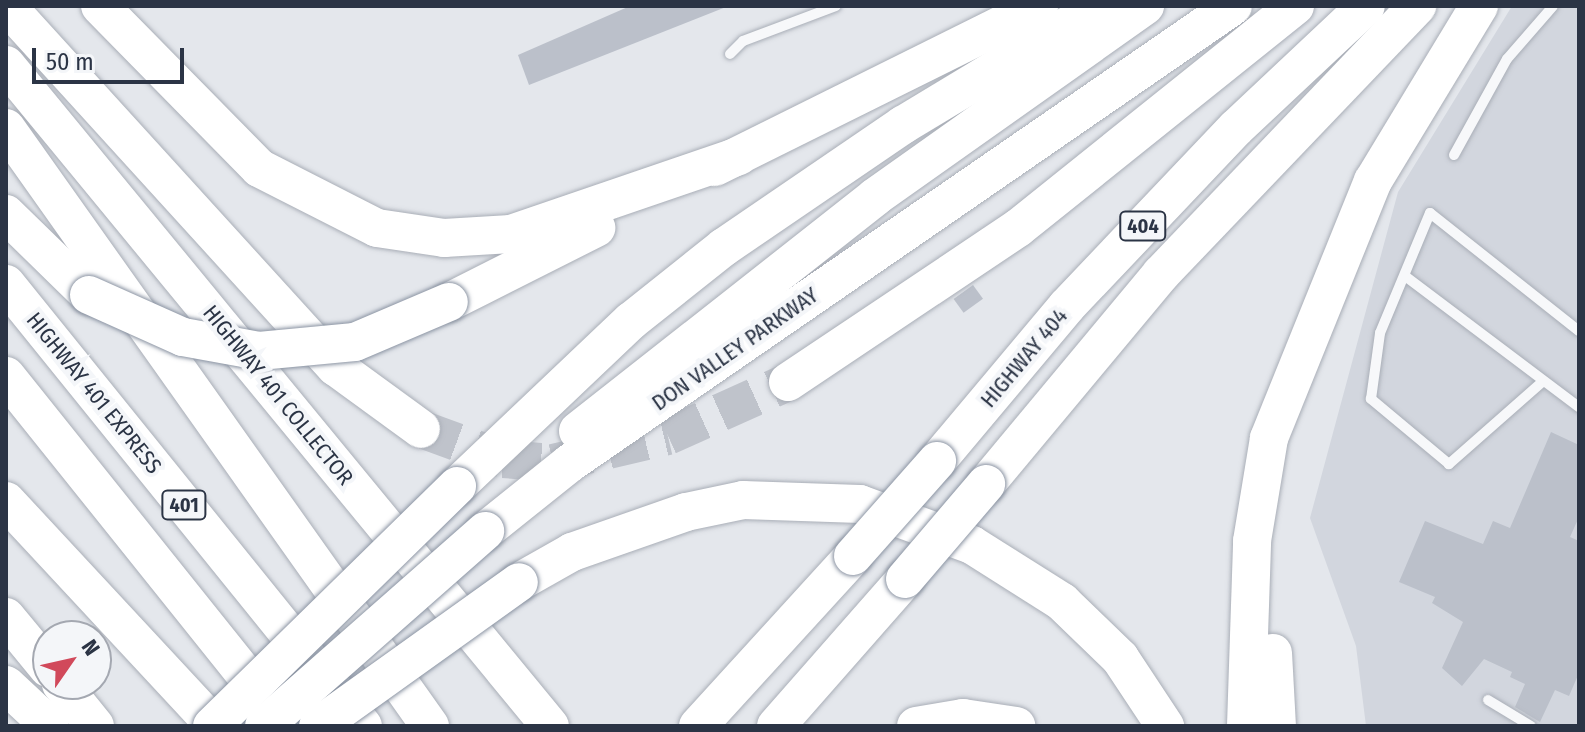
<!DOCTYPE html>
<style>
body{margin:0}
#map{position:relative;width:1585px;height:732px;overflow:hidden;background:#e4e7ec;font-family:"Fira Sans Condensed",sans-serif}
div>[style]{position:absolute}
[style*='--x']{left:calc(var(--x)*1px);top:calc(var(--y)*1px);width:calc(var(--w)*1px);rotate:calc(var(--a)*1deg)}
.built>*{inset:0;background:#d2d6de}
.building>*{inset:0;background:#bbc0ca;transform-origin:0 0}
.highway-tunnel>*{height:38px;margin-top:-19px;transform-origin:0;background:repeating-linear-gradient(90deg,#bfc3cb 0 38px,transparent 0 57px)}
.roads{filter:drop-shadow(0 0 2px #a9aeb7) drop-shadow(0 0 2px #a9aeb7)}
.lane>*{height:10px;margin:-5px;padding:0 5px;transform-origin:5px;border-radius:5px;background:#f7f8fa}
.highway>*{height:38px;margin:-19px;padding:0 19px;transform-origin:19px;border-radius:19px;background:#fff}
.bridges{filter:drop-shadow(0 0 2px #8b94a3) drop-shadow(0 0 2px #8b94a3)}
.highway-bridge>*{height:38px;margin:-19px;padding:0 19px;transform-origin:19px;border-radius:19px;background:#fff}
span{translate:-50% -50%;white-space:nowrap;text-align:center;line-height:1.15;-webkit-text-stroke:8px #f4f6f9;paint-order:stroke}
.shield-label span{padding:2px 6px;background:#f4f6f9;border:2px solid;border-radius:6px;-webkit-text-stroke-width:0}
.shield-label{font-size:20px;color:#2b3445;font-weight:700}
.street-label{font-size:22px;color:#2b3445}
.frame{position:absolute;inset:0;border:8px solid #2b3445;pointer-events:none}
.north{position:absolute;left:32px;top:620px;width:80px;height:80px;box-sizing:border-box;background:#f4f6f9;border:2px solid #a4a8b1;border-radius:50%;rotate:56deg;font-size:22px;font-weight:700;line-height:32px;text-align:center;color:#2b3445}
.north::after{content:'';display:block;margin:auto;width:28px;height:36px;background:#d1495b;clip-path:polygon(50% 0,100% 100%,50% 72%,0 100%)}
.scale{position:absolute;left:32px;top:48px;width:152px;height:36px;box-sizing:border-box;border:4px solid #2b3445;border-top:0;padding-left:10px;font-size:24px;line-height:28px;white-space:nowrap;color:#2b3445;-webkit-text-stroke:6px #f4f6f9;paint-order:stroke}
</style>
<div id="map">
<div class="built">
<i style="clip-path:polygon(1512px 6px,1579px 6px,1579px 726px,1366px 726px,1356px 646px,1310px 518px,1398px 192px)"></i>
</div>
<div class="building">
<i style="clip-path:polygon(630px 6px,726px 7px,529px 85px,518px 55px)"></i>
<i style="left:973px;top:285px;width:17px;height:24px;rotate:54deg"></i>
<i style="clip-path:polygon(1551px 432px,1579px 445px,1579px 517px,1570px 537px,1579px 541px,1579px 673px,1569px 696px,1555px 690px,1540px 722px,1515px 707px,1525px 684px,1510px 677px,1512px 672px,1484px 659px,1462px 686px,1442px 668px,1463px 622px,1432px 603px,1435px 597px,1399px 582px,1425px 521px,1483px 544px,1493px 521px,1510px 528px)"></i>
</div>
<div class="highway-tunnel">
<i style="--x:421;--y:429;--w:87;--a:20.1"></i>
<i style="--x:503;--y:459;--w:50;--a:4.6"></i>
<i style="--x:553;--y:463;--w:118;--a:-13.2"></i>
<i style="--x:668;--y:436;--w:132;--a:-24.2"></i>
</div>
<div class="roads">
<div class="lane">
<i style="--x:730;--y:54;--w:18;--a:-45"></i>
<i style="--x:743;--y:41;--w:99;--a:-20.6"></i>
<i style="--x:1454;--y:155;--w:110;--a:-61.1"></i>
<i style="--x:1507;--y:59;--w:70;--a:-49"></i>
<i style="--x:1405;--y:276;--w:218;--a:37"></i>
<i style="--x:1541;--y:383;--w:123;--a:138.6"></i>
<i style="--x:1449;--y:464;--w:102;--a:-140.2"></i>
<i style="--x:1371;--y:399;--w:67;--a:-82.2"></i>
<i style="--x:1380;--y:333;--w:130;--a:-67.4"></i>
<i style="--x:1430;--y:213;--w:190;--a:38.4"></i>
<i style="--x:1488;--y:700;--w:50;--a:31.2"></i>
</div>
<div class="highway">
<i style="--x:7;--y:6;--w:488;--a:47.7"></i>
<i style="--x:336;--y:367;--w:105;--a:36.1"></i>
<i style="--x:100;--y:6;--w:227;--a:45.5"></i>
<i style="--x:259;--y:168;--w:132;--a:27"></i>
<i style="--x:377;--y:228;--w:68;--a:8.5"></i>
<i style="--x:444;--y:238;--w:67;--a:-3.4"></i>
<i style="--x:511;--y:234;--w:241;--a:-18.9"></i>
<i style="--x:6;--y:65;--w:856;--a:50.55"></i>
<i style="--x:6;--y:128;--w:733;--a:54.66"></i>
<i style="--x:715;--y:167;--w:362;--a:-26.4"></i>
<i style="--x:6;--y:214;--w:116;--a:44.3"></i>
<i style="--x:6;--y:284;--w:568;--a:51.07"></i>
<i style="--x:449;--y:302;--w:165;--a:-26.7"></i>
<i style="--x:6;--y:376;--w:429;--a:51.3"></i>
<i style="--x:788;--y:382;--w:277;--a:-33.8"></i>
<i style="--x:1018;--y:228;--w:355;--a:-38.7"></i>
<i style="--x:578;--y:431;--w:378;--a:-38.2"></i>
<i style="--x:875;--y:197;--w:331;--a:-35.3"></i>
<i style="--x:937;--y:461;--w:202;--a:-50"></i>
<i style="--x:1067;--y:306;--w:245;--a:-46.5"></i>
<i style="--x:1236;--y:128;--w:178;--a:-43.2"></i>
<i style="--x:986;--y:484;--w:273;--a:-50.2"></i>
<i style="--x:1161;--y:274;--w:371;--a:-46.3"></i>
<i style="--x:457;--y:486;--w:240;--a:-43.5"></i>
<i style="--x:631;--y:321;--w:119;--a:-38.5"></i>
<i style="--x:724;--y:247;--w:217;--a:-34.3"></i>
<i style="--x:903;--y:125;--w:230;--a:-31.1"></i>
<i style="--x:6;--y:501;--w:307;--a:47.1"></i>
<i style="--x:485;--y:531;--w:109;--a:-38.7"></i>
<i style="--x:570;--y:463;--w:805;--a:-34.58"></i>
<i style="--x:519;--y:582;--w:61;--a:-29.5"></i>
<i style="--x:572;--y:552;--w:121;--a:-19.3"></i>
<i style="--x:686;--y:512;--w:58;--a:-11.9"></i>
<i style="--x:743;--y:500;--w:117;--a:2"></i>
<i style="--x:860;--y:504;--w:119;--a:20.1"></i>
<i style="--x:972;--y:545;--w:107;--a:32.3"></i>
<i style="--x:1062;--y:602;--w:81;--a:44"></i>
<i style="--x:1120;--y:658;--w:82;--a:56.5"></i>
<i style="--x:6;--y:617;--w:66;--a:50.5"></i>
<i style="--x:1273;--y:653;--w:73;--a:86.9"></i>
<i style="--x:61;--y:684;--w:54;--a:51"></i>
<i style="--x:6;--y:685;--w:60;--a:43"></i>
<i style="--x:698;--y:726;--w:230;--a:-47.6"></i>
<i style="--x:776;--y:726;--w:196;--a:-48.7"></i>
<i style="--x:916;--y:726;--w:48;--a:-9.7"></i>
<i style="--x:963;--y:718;--w:54;--a:8.6"></i>
<i style="--x:1246;--y:726;--w:185;--a:-88.1"></i>
<i style="--x:1252;--y:541;--w:104;--a:-80.6"></i>
<i style="--x:1269;--y:438;--w:277;--a:-68"></i>
<i style="--x:1373;--y:181;--w:205;--a:-58.8"></i>
</div>
</div>
<div class="bridges">
<div class="highway-bridge">
<i style="--x:89;--y:295;--w:103;--a:24.1"></i>
<i style="--x:183;--y:337;--w:77;--a:10.4"></i>
<i style="--x:259;--y:351;--w:96;--a:-5.4"></i>
<i style="--x:355;--y:342;--w:102;--a:-23.1"></i>
<i style="--x:853;--y:556;--w:127;--a:-48.5"></i>
<i style="--x:905;--y:579;--w:125;--a:-49.5"></i>
<i style="--x:212;--y:726;--w:343;--a:-44.4"></i>
<i style="--x:264;--y:726;--w:295;--a:-41.4"></i>
<i style="--x:318;--y:726;--w:247;--a:-35.6"></i>
</div>
</div>
<div class="shield-label">
<span style="left:1143px;top:226px">404</span>
<span style="left:184px;top:505px">401</span>
</div>
<div class="street-label">
<span style="left:735px;top:349px;rotate:-35deg">DON VALLEY PARKWAY</span>
<span style="left:1024px;top:358px;rotate:-50deg">HIGHWAY 404</span>
<span style="left:94px;top:393px;rotate:51deg">HIGHWAY 401 EXPRESS</span>
<span style="left:278px;top:395px;rotate:51deg">HIGHWAY 401 COLLECTOR</span>
</div>
<div class="frame"></div>
<div class="north">N</div>
<div class="scale">50 m</div>
</div>
